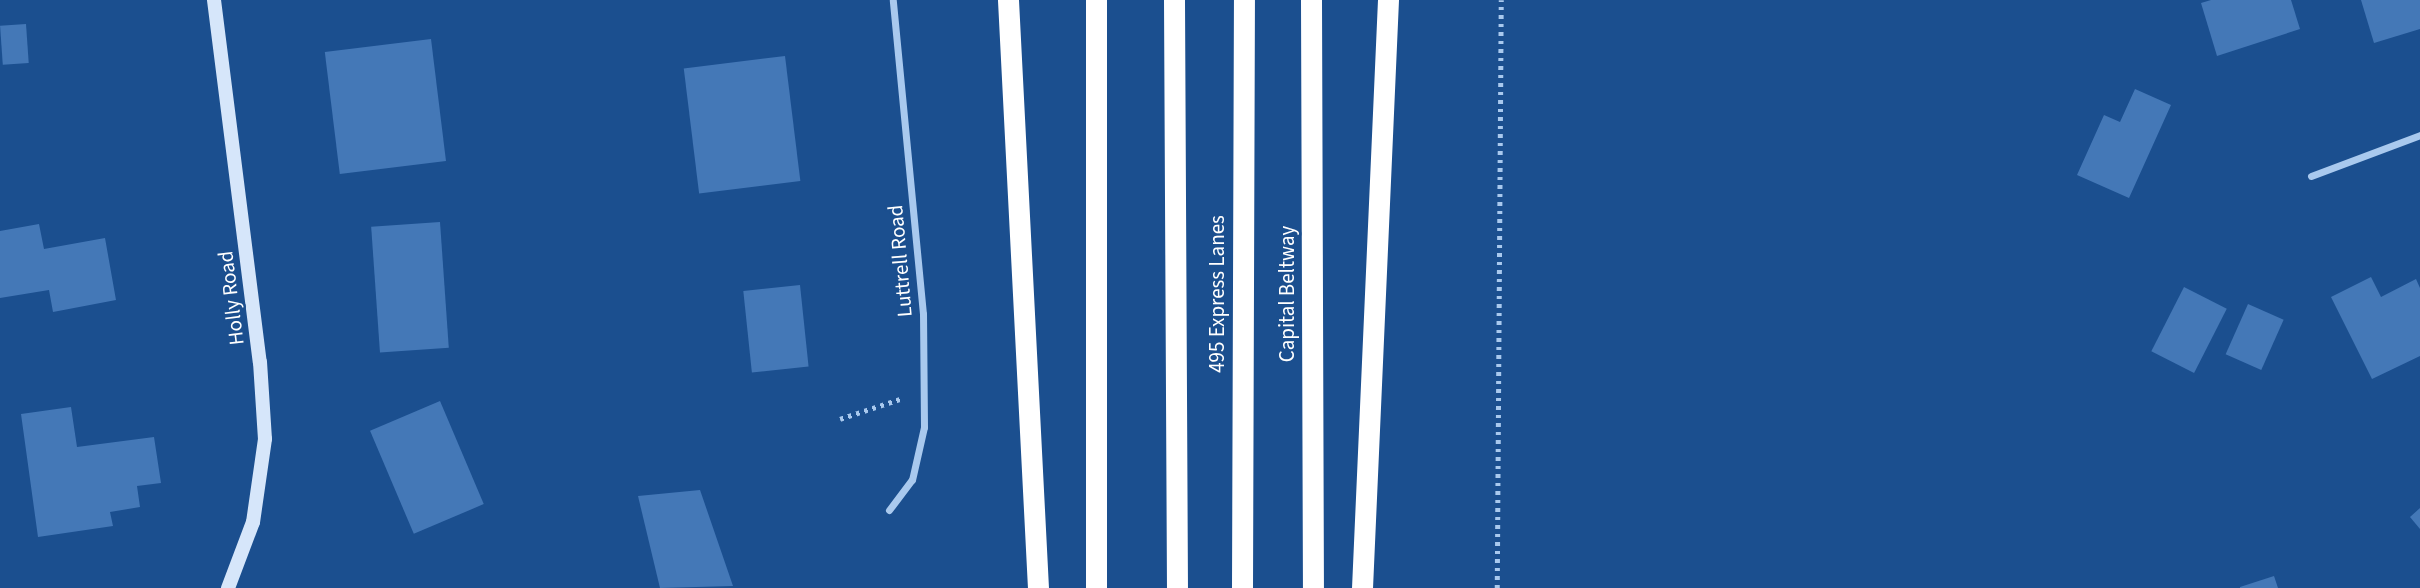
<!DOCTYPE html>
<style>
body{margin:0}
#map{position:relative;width:2420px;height:588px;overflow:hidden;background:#1b4f8f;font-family:"Source Sans 3",sans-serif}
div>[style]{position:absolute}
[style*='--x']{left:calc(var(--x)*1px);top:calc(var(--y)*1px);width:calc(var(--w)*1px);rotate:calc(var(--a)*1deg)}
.building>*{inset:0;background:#4478b7;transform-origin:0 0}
.path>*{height:4.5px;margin-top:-2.25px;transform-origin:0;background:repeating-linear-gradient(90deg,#a9c9ee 0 3.5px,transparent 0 8.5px)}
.street>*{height:7px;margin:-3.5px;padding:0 3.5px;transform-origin:3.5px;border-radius:3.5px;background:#a9c9ee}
.secondary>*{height:14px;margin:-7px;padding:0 7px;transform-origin:7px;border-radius:7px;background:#d6e6fa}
.highway>*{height:21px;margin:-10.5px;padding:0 10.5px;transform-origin:10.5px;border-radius:10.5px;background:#fff}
span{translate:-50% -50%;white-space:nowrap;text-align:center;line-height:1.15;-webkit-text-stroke:5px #1b4f8f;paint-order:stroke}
.street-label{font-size:21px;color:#fff}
</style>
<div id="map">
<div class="building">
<i style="clip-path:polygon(2211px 0,2291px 0,2300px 29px,2217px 56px,2201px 3px)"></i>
<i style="clip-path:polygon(2361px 0,2420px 0,2420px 29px,2374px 43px)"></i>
<i style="left:26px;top:24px;width:39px;height:26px;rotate:86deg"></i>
<i style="left:431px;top:39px;width:123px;height:107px;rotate:83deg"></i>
<i style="left:785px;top:56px;width:126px;height:102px;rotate:83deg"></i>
<i style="clip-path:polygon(2135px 89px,2171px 105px,2129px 198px,2077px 175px,2104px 115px,2120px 122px)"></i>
<i style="left:440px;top:222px;width:126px;height:69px;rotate:86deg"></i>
<i style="clip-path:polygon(39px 224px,44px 249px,105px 238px,116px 300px,53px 312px,49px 290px,0 298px,0 231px)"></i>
<i style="clip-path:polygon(2371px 277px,2381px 297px,2416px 279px,2420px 288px,2420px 356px,2372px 379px,2331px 297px)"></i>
<i style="left:800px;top:285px;width:82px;height:57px;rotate:84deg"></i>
<i style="left:2184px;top:287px;width:48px;height:72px;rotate:27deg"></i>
<i style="left:2248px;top:304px;width:39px;height:55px;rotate:24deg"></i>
<i style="left:440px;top:401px;width:112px;height:76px;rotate:67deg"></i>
<i style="clip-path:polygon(71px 407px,77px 447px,154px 437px,161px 483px,137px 486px,140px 507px,110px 512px,113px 526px,38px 537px,21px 414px)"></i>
<i style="clip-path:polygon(700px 490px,733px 586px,660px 588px,638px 496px)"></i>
<i style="clip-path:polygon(2420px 508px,2420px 529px,2410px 517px)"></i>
<i style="clip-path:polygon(2274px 576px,2278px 588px,2240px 588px,2240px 587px)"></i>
</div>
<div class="path">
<i style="--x:840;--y:419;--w:66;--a:-18.4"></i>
<i style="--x:1497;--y:588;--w:588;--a:-89.61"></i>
</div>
<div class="street">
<i style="--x:2311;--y:176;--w:116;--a:-20.6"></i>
<i style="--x:889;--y:510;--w:38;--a:-53"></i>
<i style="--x:912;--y:480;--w:54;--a:-77.2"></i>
<i style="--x:924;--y:427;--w:113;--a:-90.5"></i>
<i style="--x:923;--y:314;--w:315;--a:-95.5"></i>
</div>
<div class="secondary">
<i style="--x:214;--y:0;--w:365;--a:82.8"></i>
<i style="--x:260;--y:362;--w:77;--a:86.3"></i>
<i style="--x:265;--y:439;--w:84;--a:98.2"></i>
<i style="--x:253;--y:522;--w:71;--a:110.7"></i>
</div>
<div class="highway">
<i style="--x:1008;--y:0;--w:589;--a:87.08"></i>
<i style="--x:1174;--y:0;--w:588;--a:89.71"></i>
<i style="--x:1311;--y:0;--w:588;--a:89.81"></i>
<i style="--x:1096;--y:588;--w:588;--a:-90"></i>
<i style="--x:1242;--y:588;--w:588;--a:-89.81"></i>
<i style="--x:1362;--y:588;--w:589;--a:-87.47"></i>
</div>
<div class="street-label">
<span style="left:900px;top:261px;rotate:-95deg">Luttrell Road</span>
<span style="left:1217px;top:294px;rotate:-90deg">495 Express Lanes</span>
<span style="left:1287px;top:294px;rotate:-90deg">Capital Beltway</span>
<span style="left:231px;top:298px;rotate:-97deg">Holly Road</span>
</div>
</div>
